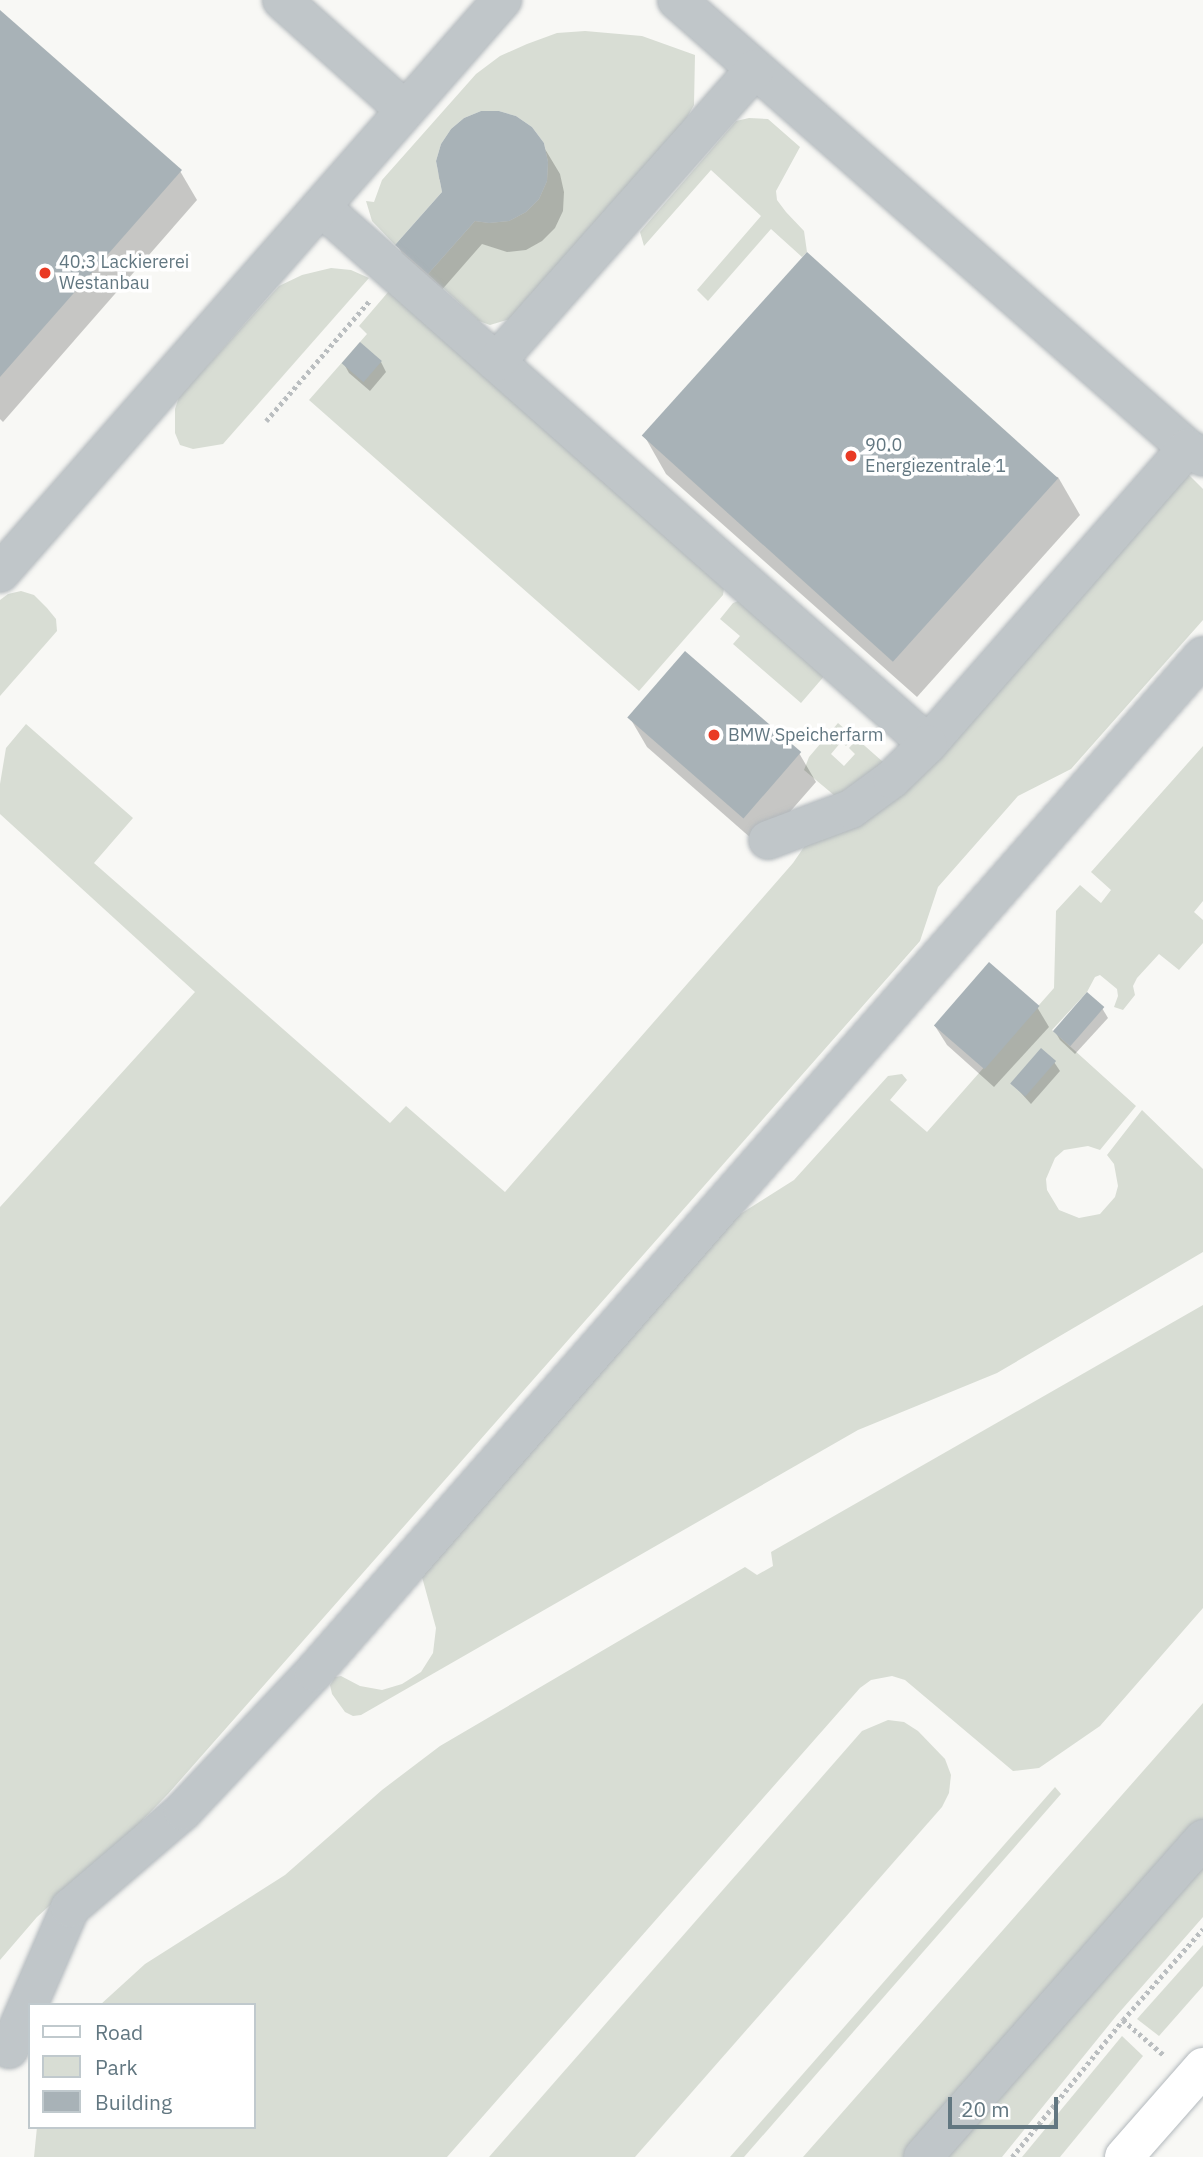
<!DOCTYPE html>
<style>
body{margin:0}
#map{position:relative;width:1203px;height:2157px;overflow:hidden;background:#f8f8f5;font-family:"IBM Plex Sans",sans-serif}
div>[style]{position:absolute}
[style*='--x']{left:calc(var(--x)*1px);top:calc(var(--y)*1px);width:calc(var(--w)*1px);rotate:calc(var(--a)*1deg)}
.green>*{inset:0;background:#d8ddd4}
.shadow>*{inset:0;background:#0003}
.building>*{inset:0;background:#a8b2b7;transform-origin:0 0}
.path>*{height:4.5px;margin-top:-2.25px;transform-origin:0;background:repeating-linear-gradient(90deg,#babec0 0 3.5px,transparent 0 7px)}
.roads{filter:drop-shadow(0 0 2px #b2b8bc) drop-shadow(0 0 2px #b2b8bc)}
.minor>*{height:38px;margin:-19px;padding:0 19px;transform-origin:19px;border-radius:19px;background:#c0c6c9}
.major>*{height:38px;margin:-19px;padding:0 19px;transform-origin:19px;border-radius:19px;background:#fff}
.dots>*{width:19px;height:19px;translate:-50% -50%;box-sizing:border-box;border:4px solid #fff;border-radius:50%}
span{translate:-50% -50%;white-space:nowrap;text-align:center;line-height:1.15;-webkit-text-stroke:7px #fff;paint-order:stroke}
.poi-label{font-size:18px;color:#627781}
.left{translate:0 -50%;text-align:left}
.legend{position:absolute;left:28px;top:2003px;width:228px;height:126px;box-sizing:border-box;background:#fff;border:2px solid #c0c9cd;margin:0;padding:9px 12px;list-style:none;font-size:21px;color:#627781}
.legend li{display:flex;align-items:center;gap:14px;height:35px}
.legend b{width:35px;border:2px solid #c0c9cd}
.scale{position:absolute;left:948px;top:2097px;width:110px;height:32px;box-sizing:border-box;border:4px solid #627781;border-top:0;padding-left:9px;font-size:21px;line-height:24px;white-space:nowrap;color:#627781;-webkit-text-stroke:5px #fff;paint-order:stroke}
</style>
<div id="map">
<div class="green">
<i style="clip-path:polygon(585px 31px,642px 36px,695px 55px,694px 105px,685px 121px,510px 319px,490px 325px,479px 321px,428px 274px,475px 221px,489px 223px,509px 221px,526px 212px,539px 199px,547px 181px,548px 162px,544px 143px,532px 127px,516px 116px,499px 111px,481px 111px,464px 118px,451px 129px,441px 144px,436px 161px,442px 192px,395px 245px,372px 221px,366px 201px,374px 202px,382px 180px,476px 74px,500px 56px,527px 44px,557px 33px)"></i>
<i style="clip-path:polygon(749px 118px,768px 119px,800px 147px,776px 191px,777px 200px,786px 212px,804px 231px,807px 252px,802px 257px,771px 229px,708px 301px,697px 290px,761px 216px,711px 170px,644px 246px,640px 232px,736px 121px)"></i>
<i style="clip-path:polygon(331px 268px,351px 270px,369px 278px,223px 444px,193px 449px,180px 445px,175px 433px,175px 409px,179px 397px,279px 286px,302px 275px)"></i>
<i style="clip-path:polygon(389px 291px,724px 588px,723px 595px,639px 691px,309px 400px,367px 334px,359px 326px)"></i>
<i style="clip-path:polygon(1186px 472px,1203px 489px,1203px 620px,1071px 769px,1018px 796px,938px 887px,920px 941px,168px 1794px,129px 1834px,37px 1917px,0 1960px,0 1207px,195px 992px,0 814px,0 784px,6px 748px,26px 724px,133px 818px,94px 863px,390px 1123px,406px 1106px,505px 1192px,793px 863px,804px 847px)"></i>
<i style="clip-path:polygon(21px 591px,34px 595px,47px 608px,56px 619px,57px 631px,0 696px,0 600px,8px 594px)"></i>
<i style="clip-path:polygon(741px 600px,826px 674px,801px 703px,733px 644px,740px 636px,720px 619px,733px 603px)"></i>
<i style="clip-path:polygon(838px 723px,854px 737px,846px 746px,841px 742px,831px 754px,844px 766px,855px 754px,849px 748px,857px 739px,891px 769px,841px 801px,804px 770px,809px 757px)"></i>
<i style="clip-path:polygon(1203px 746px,1203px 901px,1194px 912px,1203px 920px,1203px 943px,1179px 970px,1159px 954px,1137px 978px,1133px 986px,1135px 995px,1123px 1010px,1114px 1007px,1118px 996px,1117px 989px,1100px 975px,1095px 977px,1087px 992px,1052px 1030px,1136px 1106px,1100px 1150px,1088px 1146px,1064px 1150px,1055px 1158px,1046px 1179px,1047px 1190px,1059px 1210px,1079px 1218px,1100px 1214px,1115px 1197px,1118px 1186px,1114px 1164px,1107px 1155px,1142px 1110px,1203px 1169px,1203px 1252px,997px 1373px,858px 1430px,361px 1715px,353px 1716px,345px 1712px,332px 1694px,330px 1685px,335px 1677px,341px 1676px,360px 1686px,382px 1690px,402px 1684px,421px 1672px,433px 1653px,436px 1628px,422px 1577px,737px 1216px,794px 1180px,888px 1076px,902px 1074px,907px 1080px,890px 1100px,927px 1132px,1054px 988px,1056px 911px,1080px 885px,1101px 903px,1111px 890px,1091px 872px)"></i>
<i style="clip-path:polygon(1203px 1305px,1203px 1608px,1100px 1726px,1039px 1768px,1013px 1771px,905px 1680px,892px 1676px,871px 1680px,860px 1688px,447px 2157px,34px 2157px,37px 2127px,254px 2127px,254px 2005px,100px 2005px,145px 1964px,285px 1875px,382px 1790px,440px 1746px,745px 1567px,757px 1575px,773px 1566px,771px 1552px)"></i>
<i style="clip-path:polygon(1203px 1703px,1203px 1917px,1117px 2015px,1002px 2157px,803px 2157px)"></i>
<i style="clip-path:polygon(888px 1720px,904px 1722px,918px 1731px,945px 1759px,951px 1775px,949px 1793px,942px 1807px,635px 2157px,489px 2157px,862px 1731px)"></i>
<i style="clip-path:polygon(1055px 1787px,1061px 1794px,744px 2157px,730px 2157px)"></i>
<i style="clip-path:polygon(1203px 1945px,1203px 1986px,1159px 2036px,1137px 2019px)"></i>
<i style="clip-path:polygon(1122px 2036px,1143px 2056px,1060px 2157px,1022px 2157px)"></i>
</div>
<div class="shadow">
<i style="clip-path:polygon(0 13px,180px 171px,197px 200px,3px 422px,0 419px)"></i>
<i style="clip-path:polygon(542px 144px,560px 174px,564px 192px,563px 211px,555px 228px,542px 241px,526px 250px,507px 252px,482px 244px,440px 292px,409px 265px,397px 245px,456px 212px,439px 178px,438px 161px)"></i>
<i style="clip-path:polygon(381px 362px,386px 372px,370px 391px,349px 373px,344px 364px)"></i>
<i style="clip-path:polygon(645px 437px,1058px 477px,1080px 515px,917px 697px,666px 474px)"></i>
<i style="clip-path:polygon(630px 718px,799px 753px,816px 782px,760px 846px,647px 747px)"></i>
<i style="clip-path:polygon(1037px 1007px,1049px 1027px,994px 1087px,947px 1045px,935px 1026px)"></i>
<i style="clip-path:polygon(1102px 1008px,1108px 1018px,1075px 1054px,1060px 1040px,1054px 1030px)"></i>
<i style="clip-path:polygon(1054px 1062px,1060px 1071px,1031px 1104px,1012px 1083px)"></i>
</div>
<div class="building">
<i style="clip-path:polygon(0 10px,182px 170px,0 377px)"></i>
<i style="clip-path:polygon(481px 111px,499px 111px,516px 116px,532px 127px,544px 143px,548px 162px,547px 181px,539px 199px,526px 212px,509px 221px,489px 223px,475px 221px,428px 274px,395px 245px,442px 192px,436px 161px,441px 144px,451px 129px,464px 118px)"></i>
<i style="left:807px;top:252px;width:338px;height:247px;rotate:42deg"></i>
<i style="left:360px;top:342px;width:29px;height:28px;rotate:41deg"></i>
<i style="left:685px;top:651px;width:154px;height:88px;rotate:41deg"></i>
<i style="left:989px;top:962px;width:67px;height:84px;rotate:41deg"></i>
<i style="left:1087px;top:992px;width:23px;height:52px;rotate:41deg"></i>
<i style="left:1041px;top:1048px;width:20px;height:47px;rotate:41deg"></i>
</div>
<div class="path">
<i style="--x:266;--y:421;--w:160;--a:-49.3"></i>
<i style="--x:1123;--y:2020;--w:55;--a:40.6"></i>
<i style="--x:1012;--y:2157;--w:176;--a:-51"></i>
<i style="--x:1123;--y:2020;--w:121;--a:-48.7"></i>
</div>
<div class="roads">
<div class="minor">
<i style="--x:282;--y:0;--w:165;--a:41.8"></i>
<i style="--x:677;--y:0;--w:679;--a:41.3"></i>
<i style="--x:1187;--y:448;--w:18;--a:29"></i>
<i style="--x:321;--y:207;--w:810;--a:41.5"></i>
<i style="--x:928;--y:744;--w:393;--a:-48.8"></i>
<i style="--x:496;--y:362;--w:391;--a:-48.5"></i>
<i style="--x:0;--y:573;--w:762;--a:-48.78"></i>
<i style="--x:768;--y:840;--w:89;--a:-20.5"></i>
<i style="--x:851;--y:809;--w:51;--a:-36.2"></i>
<i style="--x:892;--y:779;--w:50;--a:-44.2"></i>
<i style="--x:9;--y:2049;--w:154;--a:-66.6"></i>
<i style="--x:70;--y:1908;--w:149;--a:-40.6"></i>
<i style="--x:183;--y:1811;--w:191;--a:-46.7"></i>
<i style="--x:314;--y:1672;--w:1350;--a:-48.81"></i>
<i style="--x:923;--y:2157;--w:424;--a:-48.6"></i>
</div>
<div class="major">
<i style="--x:1124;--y:2157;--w:120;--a:-48.7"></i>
</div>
</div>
<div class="dots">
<i style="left:45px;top:273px;background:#e93a24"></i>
<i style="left:851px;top:456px;background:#e93a24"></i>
<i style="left:714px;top:735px;background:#e93a24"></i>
</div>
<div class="poi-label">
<span class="left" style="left:59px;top:273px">40.3 Lackiererei<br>Westanbau</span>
<span class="left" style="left:865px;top:456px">90.0<br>Energiezentrale 1</span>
<span class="left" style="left:728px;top:735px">BMW Speicherfarm</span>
</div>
<ul class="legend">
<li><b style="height:9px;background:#fff"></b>Road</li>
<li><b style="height:19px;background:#d8ddd4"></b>Park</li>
<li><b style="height:19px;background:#a8b2b7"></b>Building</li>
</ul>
<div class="scale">20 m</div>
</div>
